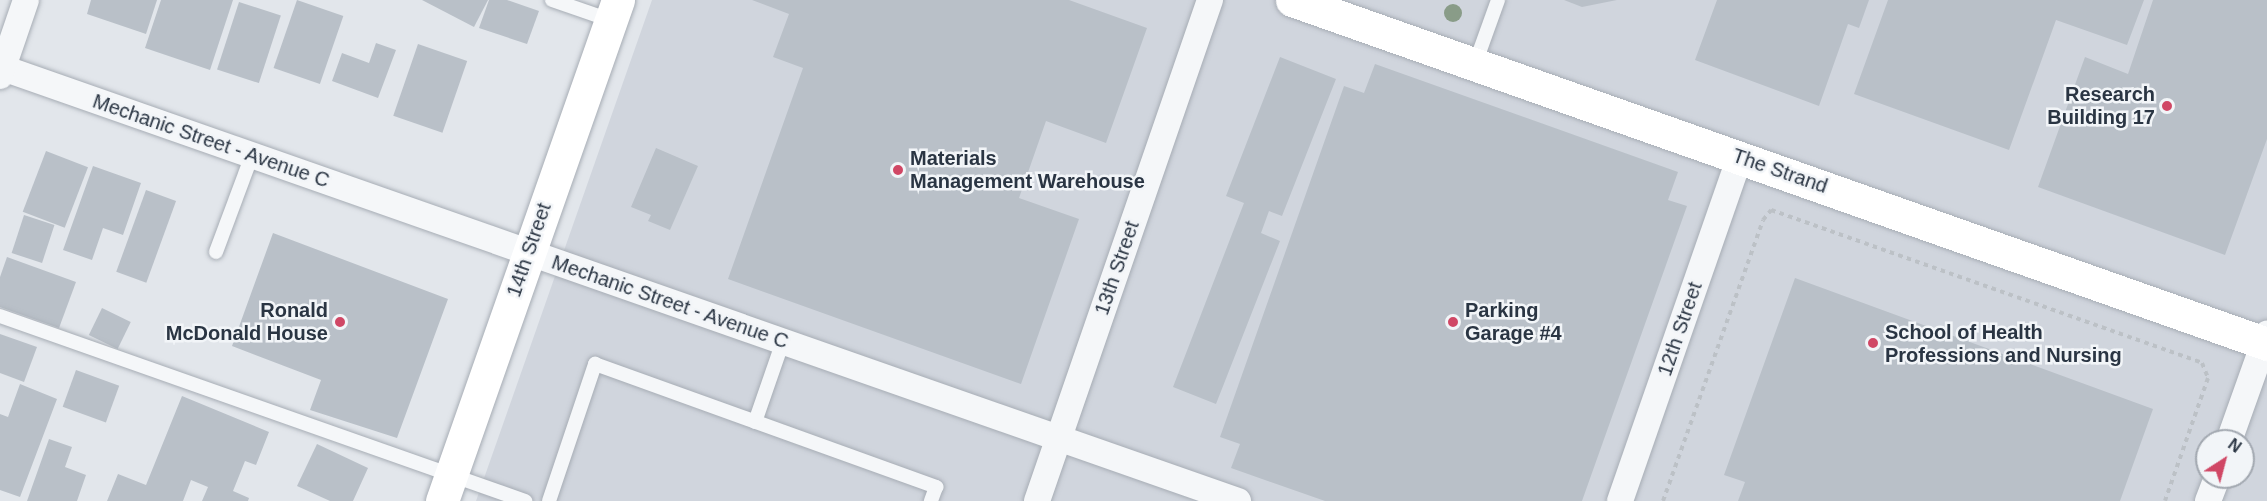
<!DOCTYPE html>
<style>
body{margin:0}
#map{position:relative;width:2267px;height:501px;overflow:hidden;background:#e2e6eb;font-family:Arial,sans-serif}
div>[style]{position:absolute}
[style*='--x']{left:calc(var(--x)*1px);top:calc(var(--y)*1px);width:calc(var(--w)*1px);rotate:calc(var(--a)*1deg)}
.built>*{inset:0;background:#d0d5dd}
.building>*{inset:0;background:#b9c0c8;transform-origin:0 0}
.path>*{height:4px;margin-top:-2px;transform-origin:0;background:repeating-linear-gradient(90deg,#bcc1c6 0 4.5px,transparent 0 9px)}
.roads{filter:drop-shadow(0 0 2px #a7adb5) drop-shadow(0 0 2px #a7adb5)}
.lane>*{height:14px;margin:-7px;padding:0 7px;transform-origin:7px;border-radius:7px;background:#f5f7f9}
.street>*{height:26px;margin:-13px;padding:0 13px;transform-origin:13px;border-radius:13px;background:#f5f7f9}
.secondary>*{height:33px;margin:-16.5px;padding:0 16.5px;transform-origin:16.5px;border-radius:16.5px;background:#fff}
.trees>*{width:18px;height:18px;margin:-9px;border-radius:50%;background:#899c88}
.dots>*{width:16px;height:16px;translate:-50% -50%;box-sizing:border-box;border:3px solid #f2f5f8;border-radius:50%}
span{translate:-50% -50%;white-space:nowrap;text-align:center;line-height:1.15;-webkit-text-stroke:5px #f2f5f8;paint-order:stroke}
.poi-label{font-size:20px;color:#2a3543;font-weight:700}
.right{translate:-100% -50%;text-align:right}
.left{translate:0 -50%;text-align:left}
.street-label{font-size:20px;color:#2a3543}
.north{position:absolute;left:2195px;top:429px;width:60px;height:60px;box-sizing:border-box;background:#f2f5f8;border:2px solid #a2a8b0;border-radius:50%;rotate:36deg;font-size:16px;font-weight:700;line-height:24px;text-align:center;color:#2a3543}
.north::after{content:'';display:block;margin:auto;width:21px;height:27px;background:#d04765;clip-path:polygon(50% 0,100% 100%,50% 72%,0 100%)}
</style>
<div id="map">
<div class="built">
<i style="clip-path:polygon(evenodd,652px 0,2267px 0,2267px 501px,476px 501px,652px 0,2207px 441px,2243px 441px,2243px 477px,2207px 477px,2207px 441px)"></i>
</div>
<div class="building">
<i style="clip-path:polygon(91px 0,157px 0,146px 34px,87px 14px)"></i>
<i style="clip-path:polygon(161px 0,233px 0,210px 70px,145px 48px)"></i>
<i style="left:297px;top:0;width:49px;height:72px;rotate:19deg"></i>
<i style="clip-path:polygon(422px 0,488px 0,474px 27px)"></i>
<i style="clip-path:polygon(489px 0,507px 0,539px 11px,527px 44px,479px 28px)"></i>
<i style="clip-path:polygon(752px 0,1069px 0,1147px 28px,1106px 143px,1046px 121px,1019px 198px,1079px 219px,1021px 384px,728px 279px,803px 68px,773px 57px,789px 14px)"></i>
<i style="clip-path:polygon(1564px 0,1617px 0,1582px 7px)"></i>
<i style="clip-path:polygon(1717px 0,1869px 0,1859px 28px,1848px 24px,1819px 106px,1695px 60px)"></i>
<i style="clip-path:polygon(1888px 0,2144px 0,2127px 45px,2056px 20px,2009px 150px,1854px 94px)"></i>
<i style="clip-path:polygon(2153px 0,2267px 0,2267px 139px,2225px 255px,2038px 187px,2085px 57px,2128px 74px)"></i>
<i style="left:239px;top:2px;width:44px;height:71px;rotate:18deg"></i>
<i style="clip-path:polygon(376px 43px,396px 50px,378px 98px,332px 81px,342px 53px,369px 63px)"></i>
<i style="left:418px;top:44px;width:52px;height:76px;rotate:19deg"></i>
<i style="clip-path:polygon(1280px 57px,1336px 79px,1282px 216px,1269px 211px,1261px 233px,1280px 241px,1216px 404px,1173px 387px,1244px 203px,1226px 196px)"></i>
<i style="clip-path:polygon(1375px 64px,1678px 172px,1668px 200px,1687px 206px,1582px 501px,1325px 501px,1231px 468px,1240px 444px,1220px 437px,1344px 86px,1364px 93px)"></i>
<i style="clip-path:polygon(656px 148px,698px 166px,670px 230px,648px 221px,651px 215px,631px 207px)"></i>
<i style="left:46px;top:151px;width:45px;height:65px;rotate:21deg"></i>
<i style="clip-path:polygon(93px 166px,141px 183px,123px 235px,103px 228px,92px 260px,63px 250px)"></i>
<i style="left:146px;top:190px;width:32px;height:87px;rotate:20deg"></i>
<i style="left:24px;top:215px;width:32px;height:40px;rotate:18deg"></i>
<i style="clip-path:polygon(273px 233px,448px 299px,397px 438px,310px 410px,321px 380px,232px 346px)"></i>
<i style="clip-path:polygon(7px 257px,76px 282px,59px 328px,0 307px,0 277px)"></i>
<i style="clip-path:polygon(1795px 278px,2153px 409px,2120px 501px,1738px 501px,1745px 482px,1724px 475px)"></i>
<i style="left:102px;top:308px;width:32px;height:30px;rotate:26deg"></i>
<i style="clip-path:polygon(0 334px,37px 347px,24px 382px,0 373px)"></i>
<i style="left:76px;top:370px;width:46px;height:39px;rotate:20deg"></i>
<i style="clip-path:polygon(20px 384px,57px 399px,20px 497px,0 490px,0 414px,8px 417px)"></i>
<i style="clip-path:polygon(182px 396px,269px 432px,256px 465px,245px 461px,233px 491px,249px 498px,248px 501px,202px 501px,208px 487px,191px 480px,183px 501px,107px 501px,118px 474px,146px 485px)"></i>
<i style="clip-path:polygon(49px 439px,72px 447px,65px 467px,86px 475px,77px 501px,27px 501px)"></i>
<i style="clip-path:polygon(317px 444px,368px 468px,353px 501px,330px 501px,297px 486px)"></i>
</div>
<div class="path">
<i style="--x:1663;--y:501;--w:298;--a:-70.4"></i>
<i style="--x:1763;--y:220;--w:13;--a:-51"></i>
<i style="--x:1771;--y:210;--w:457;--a:19.5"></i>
<i style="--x:2202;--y:363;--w:16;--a:68"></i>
<i style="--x:2208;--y:378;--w:130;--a:109.3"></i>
</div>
<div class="roads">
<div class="lane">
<i style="--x:552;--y:0;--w:61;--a:19"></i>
<i style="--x:1475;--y:64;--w:68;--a:-70.2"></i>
<i style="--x:216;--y:252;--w:103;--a:-69.6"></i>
<i style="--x:0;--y:316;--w:557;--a:19.41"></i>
<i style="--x:755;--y:422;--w:86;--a:-70.9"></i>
<i style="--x:549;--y:501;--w:145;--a:-71.4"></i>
<i style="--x:595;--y:364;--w:363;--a:19.8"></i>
<i style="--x:936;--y:487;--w:15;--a:110"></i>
</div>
<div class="street">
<i style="--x:0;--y:67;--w:1312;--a:19.32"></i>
<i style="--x:0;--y:76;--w:80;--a:-71.1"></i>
<i style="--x:2229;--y:441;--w:114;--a:-70.4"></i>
<i style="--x:1037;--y:501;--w:530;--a:-70.95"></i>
<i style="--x:1620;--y:501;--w:364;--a:-70.8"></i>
<i style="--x:2208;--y:501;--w:26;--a:-69"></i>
</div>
<div class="secondary">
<i style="--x:1292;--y:0;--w:1034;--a:19.43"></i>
<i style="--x:442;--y:501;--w:531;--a:-70.64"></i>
</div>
</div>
<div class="trees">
<i style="left:1453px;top:13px"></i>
</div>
<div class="dots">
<i style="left:2167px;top:106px;background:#d04765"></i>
<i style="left:898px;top:170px;background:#d04765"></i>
<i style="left:340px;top:322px;background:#d04765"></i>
<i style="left:1453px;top:322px;background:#d04765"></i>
<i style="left:1873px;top:343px;background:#d04765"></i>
</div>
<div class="poi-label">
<span class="right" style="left:2155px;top:106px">Research<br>Building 17</span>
<span class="left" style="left:910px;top:170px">Materials<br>Management Warehouse</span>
<span class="right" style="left:328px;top:322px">Ronald<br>McDonald House</span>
<span class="left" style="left:1465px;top:322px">Parking<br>Garage #4</span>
<span class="left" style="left:1885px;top:344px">School of Health<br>Professions and Nursing</span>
</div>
<div class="street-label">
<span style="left:211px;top:141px;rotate:19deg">Mechanic Street - Avenue C</span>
<span style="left:1780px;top:171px;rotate:19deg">The Strand</span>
<span style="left:529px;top:250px;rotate:-71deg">14th Street</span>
<span style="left:1117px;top:268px;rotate:-71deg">13th Street</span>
<span style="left:670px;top:302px;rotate:19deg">Mechanic Street - Avenue C</span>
<span style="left:1680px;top:329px;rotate:-71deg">12th Street</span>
</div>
<div class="north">N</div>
</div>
